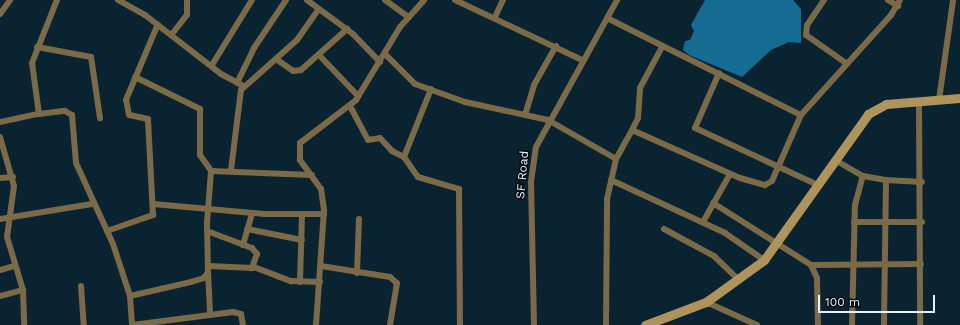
<!DOCTYPE html>
<style>
body{margin:0}
#map{position:relative;width:960px;height:325px;overflow:hidden;background:#092330;font-family:"Work Sans",sans-serif}
div>[style]{position:absolute}
[style*='--x']{left:calc(var(--x)*1px);top:calc(var(--y)*1px);width:calc(var(--w)*1px);rotate:calc(var(--a)*1deg)}
.water>*{inset:0;background:#156c92}
.street>*{height:6px;margin:-3px;padding:0 3px;transform-origin:3px;border-radius:3px;background:#7a6a47}
.secondary>*{height:9px;margin:-4.5px;padding:0 4.5px;transform-origin:4.5px;border-radius:4.5px;background:#ae945a}
span{translate:-50% -50%;white-space:nowrap;text-align:center;line-height:1.15;-webkit-text-stroke:3.5px #030b11;paint-order:stroke}
.street-label{font-size:12px;color:#e4f3fc}
.scale{position:absolute;left:818px;top:295px;width:117px;height:18px;box-sizing:border-box;border:2px solid #e4f3fc;border-top:0;padding-left:5px;font-size:12px;line-height:14px;white-space:nowrap;color:#e4f3fc;-webkit-text-stroke:3px #030b11;paint-order:stroke}
</style>
<div id="map">
<div class="water">
<i style="clip-path:polygon(705px 0,793px 0,801px 9px,801px 43px,789px 42px,771px 50px,742px 77px,689px 55px,683px 50px,685px 41px,690px 40px,694px 31px,691px 25px)"></i>
</div>
<div class="street">
<i style="--x:118;--y:0;--w:31;--a:29"></i>
<i style="--x:145;--y:15;--w:96;--a:37.8"></i>
<i style="--x:221;--y:74;--w:26;--a:28"></i>
<i style="--x:307;--y:0;--w:57;--a:36.5"></i>
<i style="--x:353;--y:34;--w:39;--a:46"></i>
<i style="--x:385;--y:0;--w:29;--a:36"></i>
<i style="--x:455;--y:0;--w:140;--a:25.3"></i>
<i style="--x:824;--y:0;--w:30;--a:124"></i>
<i style="--x:807;--y:25;--w:10;--a:96"></i>
<i style="--x:806;--y:35;--w:49;--a:35"></i>
<i style="--x:888;--y:0;--w:12;--a:31"></i>
<i style="--x:0;--y:14;--w:17;--a:-54"></i>
<i style="--x:495;--y:17;--w:19;--a:-65"></i>
<i style="--x:607;--y:18;--w:217;--a:26.6"></i>
<i style="--x:172;--y:34;--w:24;--a:-52"></i>
<i style="--x:187;--y:15;--w:15;--a:-90"></i>
<i style="--x:37;--y:47;--w:55;--a:10.5"></i>
<i style="--x:91;--y:57;--w:62;--a:81.6"></i>
<i style="--x:385;--y:54;--w:42;--a:45"></i>
<i style="--x:415;--y:84;--w:53;--a:19.8"></i>
<i style="--x:465;--y:102;--w:85;--a:12.2"></i>
<i style="--x:548;--y:120;--w:78;--a:29.8"></i>
<i style="--x:319;--y:55;--w:57;--a:46.4"></i>
<i style="--x:276;--y:59;--w:21;--a:35"></i>
<i style="--x:293;--y:71;--w:8;--a:-7"></i>
<i style="--x:301;--y:70;--w:62;--a:-41.7"></i>
<i style="--x:212;--y:65;--w:76;--a:-58.4"></i>
<i style="--x:719;--y:73;--w:60;--a:113.6"></i>
<i style="--x:695;--y:128;--w:136;--a:24.9"></i>
<i style="--x:135;--y:77;--w:72;--a:26.2"></i>
<i style="--x:200;--y:109;--w:46;--a:90"></i>
<i style="--x:200;--y:155;--w:19;--a:55"></i>
<i style="--x:237;--y:83;--w:39;--a:-64"></i>
<i style="--x:254;--y:48;--w:58;--a:-56.3"></i>
<i style="--x:431;--y:89;--w:73;--a:111.7"></i>
<i style="--x:404;--y:157;--w:24;--a:55"></i>
<i style="--x:418;--y:177;--w:43;--a:16.3"></i>
<i style="--x:459;--y:189;--w:136;--a:89.6"></i>
<i style="--x:939;--y:100;--w:101;--a:-82"></i>
<i style="--x:919;--y:101;--w:224;--a:89.7"></i>
<i style="--x:350;--y:106;--w:38;--a:62"></i>
<i style="--x:368;--y:140;--w:12;--a:-9"></i>
<i style="--x:380;--y:138;--w:18;--a:47"></i>
<i style="--x:392;--y:151;--w:13;--a:27"></i>
<i style="--x:39;--y:114;--w:26;--a:-7"></i>
<i style="--x:65;--y:111;--w:8;--a:30"></i>
<i style="--x:72;--y:115;--w:48;--a:85.2"></i>
<i style="--x:76;--y:163;--w:89;--a:65.4"></i>
<i style="--x:113;--y:244;--w:55;--a:71.9"></i>
<i style="--x:130;--y:296;--w:63;--a:-12.9"></i>
<i style="--x:191;--y:282;--w:14;--a:-17"></i>
<i style="--x:204;--y:278;--w:7;--a:-56"></i>
<i style="--x:208;--y:272;--w:49;--a:-91.2"></i>
<i style="--x:207;--y:223;--w:52;--a:-85.6"></i>
<i style="--x:211;--y:171;--w:101;--a:2.3"></i>
<i style="--x:525;--y:115;--w:31;--a:-73"></i>
<i style="--x:534;--y:85;--w:45;--a:-60.6"></i>
<i style="--x:0;--y:122;--w:40;--a:-12"></i>
<i style="--x:39;--y:114;--w:51;--a:-97.8"></i>
<i style="--x:32;--y:63;--w:68;--a:-68.4"></i>
<i style="--x:632;--y:130;--w:13;--a:-63"></i>
<i style="--x:638;--y:118;--w:30;--a:-86"></i>
<i style="--x:640;--y:88;--w:47;--a:-61.8"></i>
<i style="--x:0;--y:137;--w:51;--a:74.1"></i>
<i style="--x:14;--y:186;--w:51;--a:97.8"></i>
<i style="--x:7;--y:237;--w:55;--a:73.2"></i>
<i style="--x:23;--y:290;--w:35;--a:88"></i>
<i style="--x:835;--y:160;--w:32;--a:30"></i>
<i style="--x:863;--y:176;--w:23;--a:10"></i>
<i style="--x:886;--y:180;--w:145;--a:90.8"></i>
<i style="--x:231;--y:170;--w:81;--a:-82.9"></i>
<i style="--x:241;--y:90;--w:75;--a:-41.8"></i>
<i style="--x:297;--y:40;--w:38;--a:-55"></i>
<i style="--x:0;--y:178;--w:13;--a:-4"></i>
<i style="--x:611;--y:180;--w:126;--a:24.9"></i>
<i style="--x:725;--y:233;--w:47;--a:34.7"></i>
<i style="--x:886;--y:180;--w:36;--a:3"></i>
<i style="--x:713;--y:203;--w:116;--a:32.3"></i>
<i style="--x:811;--y:265;--w:14;--a:65"></i>
<i style="--x:817;--y:278;--w:47;--a:88.8"></i>
<i style="--x:153;--y:204;--w:111;--a:5.1"></i>
<i style="--x:264;--y:214;--w:60;--a:0"></i>
<i style="--x:0;--y:219;--w:93;--a:-9.3"></i>
<i style="--x:703;--y:222;--w:55;--a:-60.6"></i>
<i style="--x:854;--y:222;--w:68;--a:0"></i>
<i style="--x:247;--y:229;--w:56;--a:11.3"></i>
<i style="--x:664;--y:229;--w:57;--a:28.4"></i>
<i style="--x:714;--y:256;--w:35;--a:44"></i>
<i style="--x:107;--y:231;--w:49;--a:-19.2"></i>
<i style="--x:153;--y:215;--w:96;--a:-93"></i>
<i style="--x:148;--y:119;--w:19;--a:-168"></i>
<i style="--x:129;--y:115;--w:15;--a:-101"></i>
<i style="--x:126;--y:100;--w:82;--a:-67.2"></i>
<i style="--x:207;--y:231;--w:48;--a:20.7"></i>
<i style="--x:252;--y:248;--w:8;--a:50"></i>
<i style="--x:257;--y:254;--w:15;--a:110"></i>
<i style="--x:252;--y:268;--w:43;--a:-177.3"></i>
<i style="--x:243;--y:245;--w:33;--a:-74"></i>
<i style="--x:811;--y:265;--w:110;--a:-0.5"></i>
<i style="--x:321;--y:266;--w:70;--a:9.1"></i>
<i style="--x:390;--y:277;--w:9;--a:41"></i>
<i style="--x:397;--y:283;--w:43;--a:99.5"></i>
<i style="--x:254;--y:267;--w:40;--a:21"></i>
<i style="--x:291;--y:281;--w:29;--a:2"></i>
<i style="--x:0;--y:270;--w:15;--a:-16"></i>
<i style="--x:208;--y:272;--w:41;--a:87.2"></i>
<i style="--x:357;--y:273;--w:54;--a:-87.9"></i>
<i style="--x:300;--y:282;--w:68;--a:-88.3"></i>
<i style="--x:81;--y:286;--w:39;--a:86"></i>
<i style="--x:0;--y:296;--w:24;--a:-15"></i>
<i style="--x:130;--y:296;--w:29;--a:86"></i>
<i style="--x:706;--y:302;--w:56;--a:24.3"></i>
<i style="--x:132;--y:325;--w:102;--a:-7.3"></i>
<i style="--x:233;--y:312;--w:8;--a:14"></i>
<i style="--x:241;--y:314;--w:11;--a:80"></i>
<i style="--x:316;--y:325;--w:115;--a:-86"></i>
<i style="--x:324;--y:210;--w:21;--a:-98"></i>
<i style="--x:321;--y:189;--w:36;--a:-126"></i>
<i style="--x:300;--y:160;--w:17;--a:-90"></i>
<i style="--x:300;--y:143;--w:71;--a:-37.5"></i>
<i style="--x:356;--y:100;--w:85;--a:-58.9"></i>
<i style="--x:400;--y:27;--w:36;--a:-48"></i>
<i style="--x:534;--y:325;--w:143;--a:-91.2"></i>
<i style="--x:531;--y:182;--w:35;--a:-82"></i>
<i style="--x:536;--y:147;--w:168;--a:-61.1"></i>
<i style="--x:606;--y:325;--w:126;--a:-89.5"></i>
<i style="--x:607;--y:199;--w:41;--a:-77.3"></i>
<i style="--x:616;--y:159;--w:33;--a:-61"></i>
<i style="--x:632;--y:130;--w:118;--a:24"></i>
<i style="--x:740;--y:178;--w:26;--a:16"></i>
<i style="--x:765;--y:185;--w:8;--a:-30"></i>
<i style="--x:772;--y:181;--w:72;--a:-66.3"></i>
<i style="--x:801;--y:115;--w:135;--a:-48"></i>
<i style="--x:891;--y:15;--w:17;--a:-59"></i>
<i style="--x:852;--y:325;--w:120;--a:-88.6"></i>
<i style="--x:855;--y:205;--w:30;--a:-75"></i>
</div>
<div class="secondary">
<i style="--x:645;--y:325;--w:65;--a:-20.7"></i>
<i style="--x:706;--y:302;--w:72;--a:-35.9"></i>
<i style="--x:764;--y:260;--w:179;--a:-54.5"></i>
<i style="--x:868;--y:114;--w:21;--a:-29"></i>
<i style="--x:886;--y:104;--w:74;--a:-4.6"></i>
</div>
<div class="street-label">
<span style="left:523px;top:175px;rotate:-85deg">SF Road</span>
</div>
<div class="scale">100 m</div>
</div>
